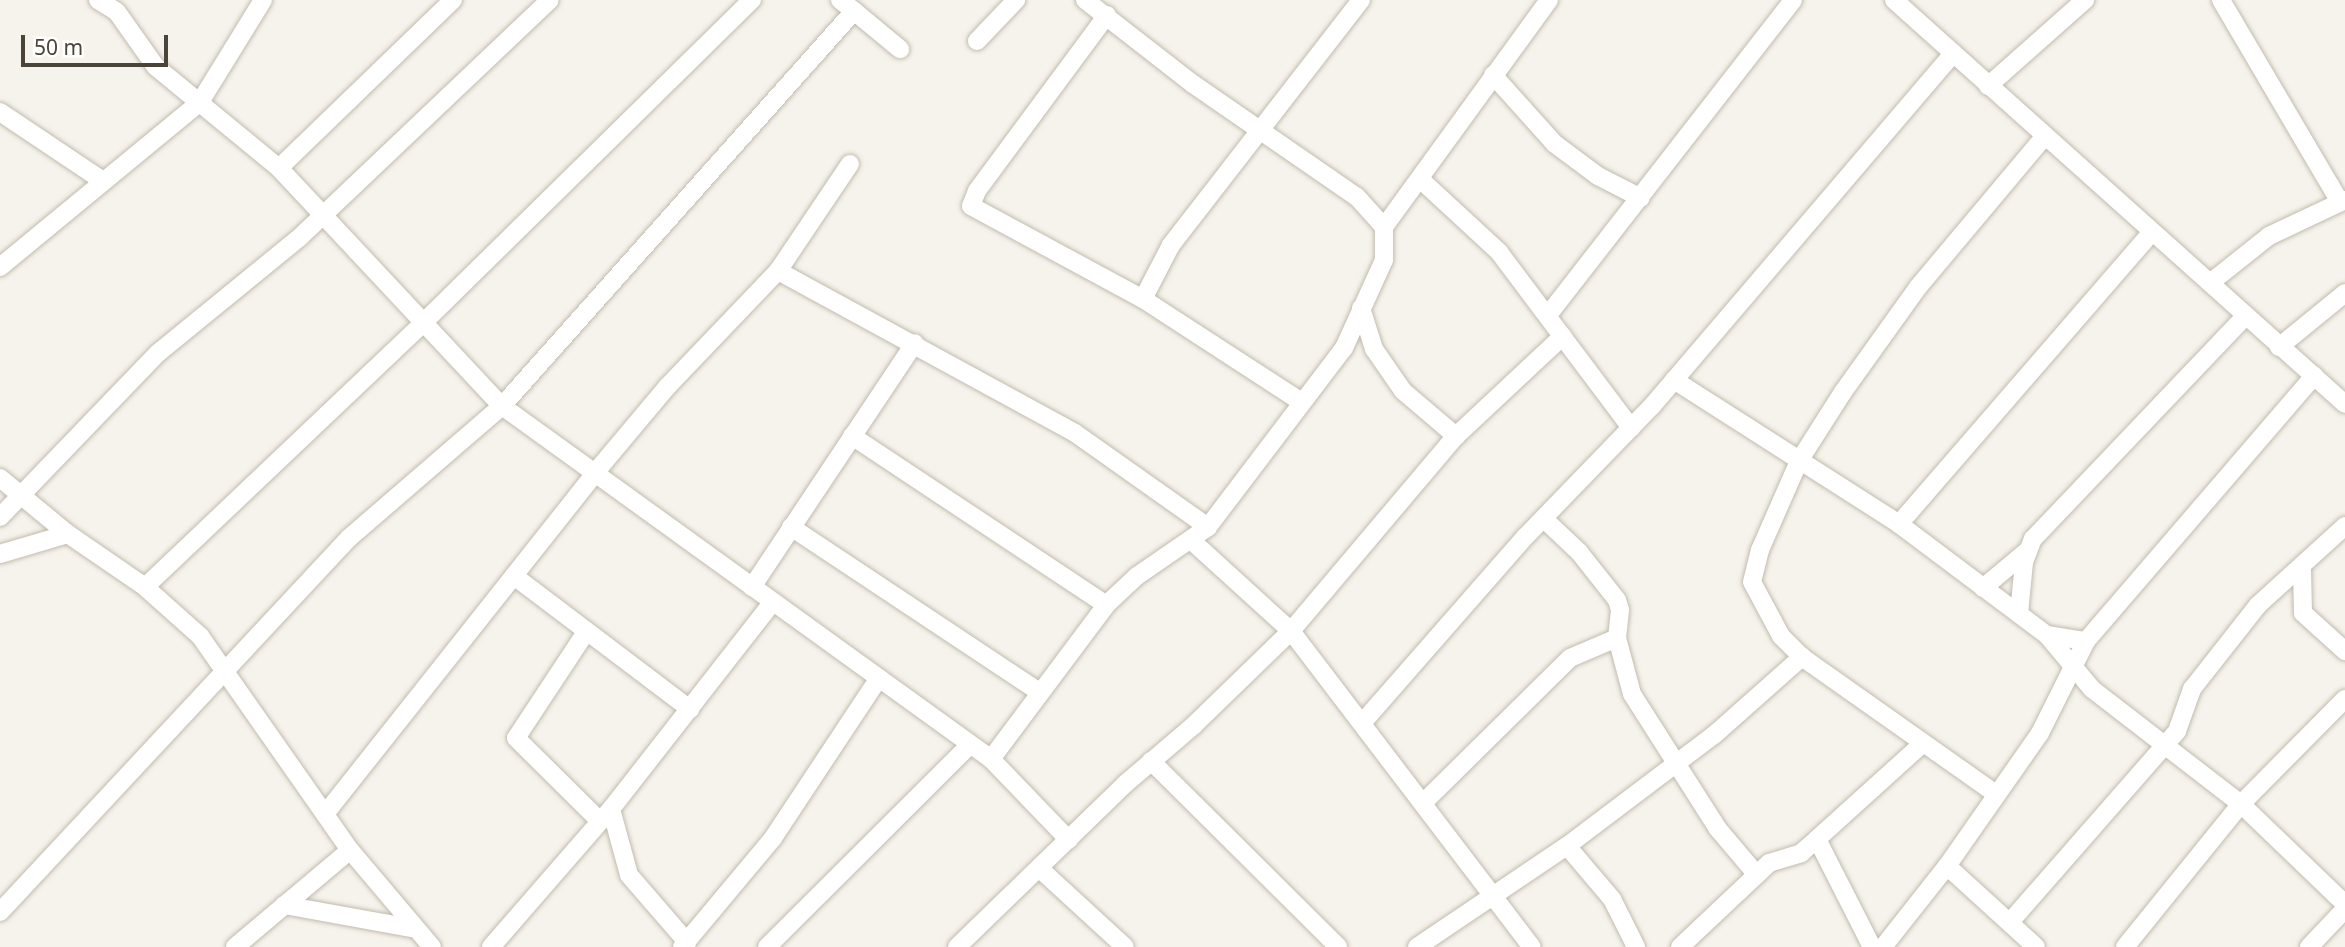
<!DOCTYPE html>
<style>
body{margin:0}
#map{position:relative;width:2345px;height:947px;overflow:hidden;background:#f6f3ec;font-family:"Noto Sans",sans-serif}
div>[style]{position:absolute}
[style*='--x']{left:calc(var(--x)*1px);top:calc(var(--y)*1px);width:calc(var(--w)*1px);rotate:calc(var(--a)*1deg)}
.roads{filter:drop-shadow(0 0 2px #c2bbae) drop-shadow(0 0 2px #c2bbae)}
.minor>*{height:18px;margin:-9px;padding:0 9px;transform-origin:9px;border-radius:9px;background:#fff}
span{translate:-50% -50%;white-space:nowrap;text-align:center;line-height:1.15;-webkit-text-stroke:7px #fff;paint-order:stroke}
.scale{position:absolute;left:21px;top:35px;width:147px;height:32px;box-sizing:border-box;border:4px solid #4b4439;border-top:0;padding-left:9px;font-size:21px;line-height:24px;white-space:nowrap;color:#4b4439;-webkit-text-stroke:5px #fff;paint-order:stroke}
</style>
<div id="map">
<div class="roads">
<div class="minor">
<i style="--x:98;--y:0;--w:22;--a:32"></i>
<i style="--x:117;--y:12;--w:67;--a:54.7"></i>
<i style="--x:156;--y:67;--w:159;--a:39.4"></i>
<i style="--x:279;--y:168;--w:326;--a:46.9"></i>
<i style="--x:502;--y:406;--w:603;--a:35.82"></i>
<i style="--x:991;--y:759;--w:112;--a:46.1"></i>
<i style="--x:840;--y:0;--w:18;--a:38"></i>
<i style="--x:1085;--y:0;--w:137;--a:37.9"></i>
<i style="--x:1193;--y:84;--w:199;--a:34.6"></i>
<i style="--x:1357;--y:197;--w:40;--a:48"></i>
<i style="--x:1894;--y:0;--w:605;--a:41.85"></i>
<i style="--x:2221;--y:0;--w:234;--a:59.5"></i>
<i style="--x:1107;--y:15;--w:219;--a:126.5"></i>
<i style="--x:977;--y:191;--w:16;--a:112"></i>
<i style="--x:971;--y:206;--w:196;--a:28.4"></i>
<i style="--x:1143;--y:299;--w:187;--a:33"></i>
<i style="--x:977;--y:41;--w:57;--a:-46.4"></i>
<i style="--x:1493;--y:75;--w:93;--a:48.1"></i>
<i style="--x:1555;--y:144;--w:54;--a:36.7"></i>
<i style="--x:1598;--y:176;--w:48;--a:27.1"></i>
<i style="--x:1988;--y:86;--w:130;--a:-41.6"></i>
<i style="--x:0;--y:112;--w:124;--a:33.8"></i>
<i style="--x:279;--y:168;--w:242;--a:-44"></i>
<i style="--x:1420;--y:179;--w:108;--a:42.7"></i>
<i style="--x:1499;--y:252;--w:220;--a:53.1"></i>
<i style="--x:0;--y:267;--w:259;--a:-39.5"></i>
<i style="--x:200;--y:102;--w:120;--a:-58.3"></i>
<i style="--x:778;--y:271;--w:338;--a:28.6"></i>
<i style="--x:1075;--y:433;--w:163;--a:35.3"></i>
<i style="--x:2210;--y:283;--w:75;--a:-38.5"></i>
<i style="--x:2269;--y:236;--w:84;--a:-25.3"></i>
<i style="--x:1143;--y:299;--w:61;--a:-62.6"></i>
<i style="--x:1171;--y:245;--w:310;--a:-52.2"></i>
<i style="--x:1361;--y:308;--w:43;--a:72.4"></i>
<i style="--x:1374;--y:349;--w:51;--a:55.4"></i>
<i style="--x:1403;--y:391;--w:70;--a:40.3"></i>
<i style="--x:1548;--y:315;--w:399;--a:-52.1"></i>
<i style="--x:2279;--y:347;--w:85;--a:-39.3"></i>
<i style="--x:1674;--y:380;--w:267;--a:32.6"></i>
<i style="--x:1899;--y:524;--w:185;--a:36.9"></i>
<i style="--x:2047;--y:635;--w:70;--a:50.2"></i>
<i style="--x:2092;--y:689;--w:188;--a:37.7"></i>
<i style="--x:2241;--y:804;--w:144;--a:43.9"></i>
<i style="--x:852;--y:436;--w:305;--a:33.6"></i>
<i style="--x:0;--y:478;--w:88;--a:39.5"></i>
<i style="--x:68;--y:534;--w:93;--a:34.5"></i>
<i style="--x:145;--y:587;--w:74;--a:41.7"></i>
<i style="--x:200;--y:636;--w:261;--a:55"></i>
<i style="--x:350;--y:850;--w:127;--a:49.8"></i>
<i style="--x:0;--y:517;--w:228;--a:-46.1"></i>
<i style="--x:158;--y:353;--w:183;--a:-39.2"></i>
<i style="--x:300;--y:237;--w:344;--a:-43.5"></i>
<i style="--x:1544;--y:519;--w:48;--a:43.3"></i>
<i style="--x:1579;--y:552;--w:61;--a:51.6"></i>
<i style="--x:1617;--y:600;--w:10;--a:73"></i>
<i style="--x:1620;--y:610;--w:28;--a:96"></i>
<i style="--x:1617;--y:638;--w:58;--a:75"></i>
<i style="--x:1632;--y:694;--w:160;--a:57.5"></i>
<i style="--x:1718;--y:829;--w:60;--a:49.7"></i>
<i style="--x:1899;--y:524;--w:386;--a:-49.1"></i>
<i style="--x:791;--y:527;--w:296;--a:33.6"></i>
<i style="--x:1192;--y:541;--w:134;--a:42.3"></i>
<i style="--x:1291;--y:631;--w:397;--a:52.7"></i>
<i style="--x:0;--y:554;--w:71;--a:-16.4"></i>
<i style="--x:2302;--y:569;--w:44;--a:88.7"></i>
<i style="--x:2303;--y:613;--w:57;--a:42.1"></i>
<i style="--x:514;--y:576;--w:221;--a:37.1"></i>
<i style="--x:145;--y:587;--w:385;--a:-43.5"></i>
<i style="--x:424;--y:322;--w:460;--a:-44.5"></i>
<i style="--x:752;--y:587;--w:293;--a:-56.3"></i>
<i style="--x:1983;--y:588;--w:57;--a:-40.1"></i>
<i style="--x:2019;--y:614;--w:52;--a:-84.5"></i>
<i style="--x:2024;--y:562;--w:25;--a:-69"></i>
<i style="--x:2033;--y:539;--w:308;--a:-46.4"></i>
<i style="--x:586;--y:632;--w:127;--a:123.4"></i>
<i style="--x:516;--y:738;--w:118;--a:44.7"></i>
<i style="--x:2047;--y:635;--w:39;--a:9"></i>
<i style="--x:1363;--y:722;--w:247;--a:-48.8"></i>
<i style="--x:1526;--y:536;--w:181;--a:-45.9"></i>
<i style="--x:1652;--y:406;--w:464;--a:-49.5"></i>
<i style="--x:991;--y:759;--w:192;--a:-53.2"></i>
<i style="--x:1106;--y:605;--w:42;--a:-43.1"></i>
<i style="--x:1137;--y:576;--w:86;--a:-34.6"></i>
<i style="--x:1208;--y:527;--w:225;--a:-52.8"></i>
<i style="--x:1344;--y:348;--w:97;--a:-65.6"></i>
<i style="--x:1384;--y:260;--w:33;--a:-90"></i>
<i style="--x:1384;--y:227;--w:281;--a:-54"></i>
<i style="--x:1151;--y:761;--w:264;--a:44.8"></i>
<i style="--x:1996;--y:794;--w:237;--a:-144.8"></i>
<i style="--x:1802;--y:657;--w:30;--a:-135"></i>
<i style="--x:1781;--y:636;--w:61;--a:-118.2"></i>
<i style="--x:1752;--y:582;--w:33;--a:-76"></i>
<i style="--x:1760;--y:550;--w:97;--a:-66.3"></i>
<i style="--x:1799;--y:461;--w:82;--a:-57.5"></i>
<i style="--x:1843;--y:392;--w:130;--a:-54.4"></i>
<i style="--x:1919;--y:286;--w:193;--a:-50"></i>
<i style="--x:1423;--y:803;--w:206;--a:-44.6"></i>
<i style="--x:1570;--y:658;--w:51;--a:-23.1"></i>
<i style="--x:611;--y:809;--w:68;--a:74.7"></i>
<i style="--x:629;--y:875;--w:89;--a:49.1"></i>
<i style="--x:325;--y:814;--w:434;--a:-51.6"></i>
<i style="--x:594;--y:474;--w:114;--a:-50"></i>
<i style="--x:667;--y:387;--w:161;--a:-46.3"></i>
<i style="--x:778;--y:271;--w:129;--a:-56.1"></i>
<i style="--x:1817;--y:839;--w:140;--a:-42.1"></i>
<i style="--x:1567;--y:846;--w:70;--a:49.7"></i>
<i style="--x:1612;--y:899;--w:54;--a:63.4"></i>
<i style="--x:1947;--y:866;--w:120;--a:42.3"></i>
<i style="--x:1040;--y:869;--w:115;--a:42.5"></i>
<i style="--x:284;--y:905;--w:130;--a:10.2"></i>
<i style="--x:0;--y:912;--w:512;--a:-46.98"></i>
<i style="--x:349;--y:538;--w:202;--a:-40.8"></i>
<i style="--x:502;--y:406;--w:529;--a:-48.29"></i>
<i style="--x:854;--y:11;--w:60;--a:39.6"></i>
<i style="--x:2010;--y:922;--w:254;--a:-48.8"></i>
<i style="--x:2177;--y:731;--w:45;--a:-70.3"></i>
<i style="--x:2192;--y:689;--w:107;--a:-51.8"></i>
<i style="--x:2258;--y:605;--w:118;--a:-42.2"></i>
<i style="--x:235;--y:947;--w:150;--a:-40.1"></i>
<i style="--x:491;--y:947;--w:183;--a:-49"></i>
<i style="--x:611;--y:809;--w:263;--a:-52"></i>
<i style="--x:682;--y:947;--w:142;--a:-50.1"></i>
<i style="--x:773;--y:838;--w:192;--a:-56.5"></i>
<i style="--x:767;--y:947;--w:286;--a:-44.9"></i>
<i style="--x:957;--y:947;--w:234;--a:-44.1"></i>
<i style="--x:1125;--y:784;--w:91;--a:-40.5"></i>
<i style="--x:1194;--y:725;--w:135;--a:-44.1"></i>
<i style="--x:1291;--y:631;--w:255;--a:-49.8"></i>
<i style="--x:1456;--y:436;--w:146;--a:-43.1"></i>
<i style="--x:1417;--y:947;--w:181;--a:-34"></i>
<i style="--x:1567;--y:846;--w:184;--a:-37.1"></i>
<i style="--x:1714;--y:735;--w:118;--a:-41.6"></i>
<i style="--x:1680;--y:947;--w:122;--a:-43.3"></i>
<i style="--x:1769;--y:863;--w:34;--a:-17"></i>
<i style="--x:1801;--y:853;--w:21;--a:-41"></i>
<i style="--x:1817;--y:839;--w:121;--a:63"></i>
<i style="--x:1883;--y:947;--w:103;--a:-51.7"></i>
<i style="--x:1947;--y:866;--w:162;--a:-55"></i>
<i style="--x:2040;--y:733;--w:103;--a:-63.4"></i>
<i style="--x:2086;--y:641;--w:350;--a:-49.3"></i>
<i style="--x:2125;--y:947;--w:184;--a:-51"></i>
<i style="--x:2241;--y:804;--w:148;--a:-45.3"></i>
<i style="--x:2309;--y:947;--w:52;--a:-46.5"></i>
</div>
</div>
<div class="scale">50 m</div>
</div>
